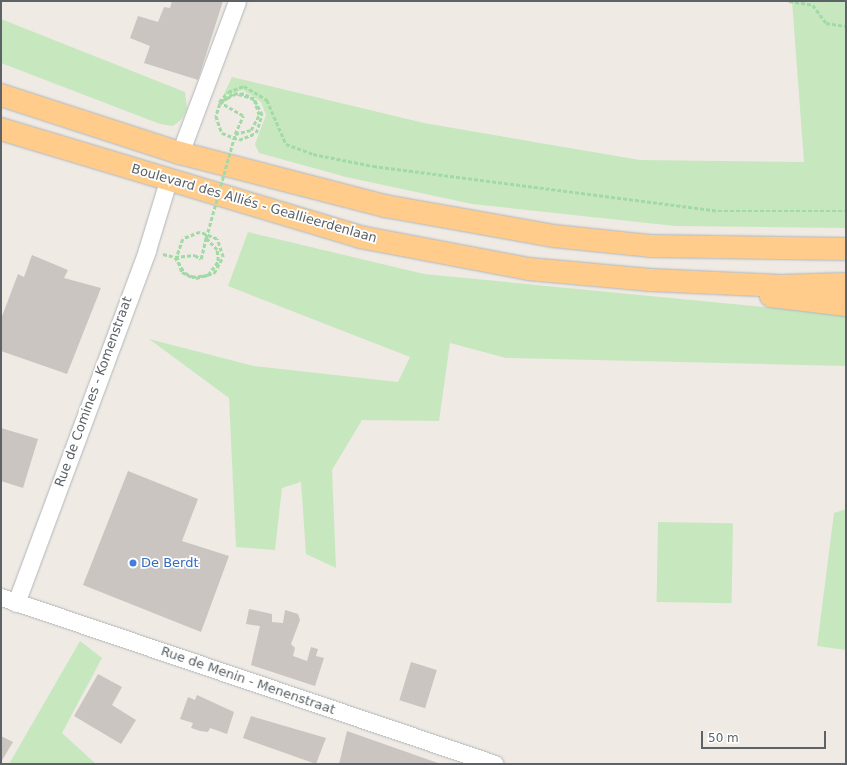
<!DOCTYPE html>
<meta charset="utf-8">
<style>
body{margin:0}
#map{position:relative;width:847px;height:765px;overflow:hidden;background:#efeae4;font-family:"DejaVu Sans",sans-serif}
div>[style]{position:absolute}
[style*='--x']{left:calc(var(--x)*1px);top:calc(var(--y)*1px);width:calc(var(--w)*1px);rotate:calc(var(--a)*1deg)}
.green>*{inset:0;background:#c7e8bf;transform-origin:0 0}
.building>*{inset:0;background:#cac5c0;transform-origin:0 0}
.path>*{height:2.5px;margin-top:-1.25px;transform-origin:0;background:repeating-linear-gradient(90deg,#a2daa6 0 4px,transparent 0 6px)}
.roads{filter:drop-shadow(0 0 1px #b1b6b9) drop-shadow(0 0 1px #b1b6b9)}
.minor>*{height:17px;margin:-8.5px;padding:0 8.5px;transform-origin:8.5px;border-radius:8.5px;background:#fff}
.highway>*{height:22px;margin:-11px;padding:0 11px;transform-origin:11px;border-radius:11px;background:#ffcc8b}
.path-bridge>*{height:2.5px;margin-top:-1.25px;transform-origin:0;background:repeating-linear-gradient(90deg,#a2daa6 0 4px,transparent 0 6px)}
.dots>*{width:11px;height:11px;translate:-50% -50%;box-sizing:border-box;border:2px solid #fff;border-radius:50%}
span{translate:-50% -50%;white-space:nowrap;text-align:center;line-height:1.15;-webkit-text-stroke:3.5px #fff;paint-order:stroke}
.street-label{font-size:13px;color:#5c6265}
.shop-label{font-size:13px;color:#366cbe}
.left{translate:0 -50%;text-align:left}
.frame{position:absolute;inset:0;border:2px solid #5c6265;pointer-events:none}
.scale{position:absolute;left:701px;top:731px;width:125px;height:18px;box-sizing:border-box;border:2px solid #5c6265;border-top:0;padding-left:5px;font-size:12px;line-height:14px;white-space:nowrap;color:#5c6265;-webkit-text-stroke:3px #fff;paint-order:stroke}
</style>
<div id="map">
<div class="green">
<i style="clip-path:polygon(792px 1px,846px 1px,846px 228px,675px 226px,472px 204px,346px 177px,259px 153px,255px 144px,266px 115px,261px 102px,243px 90px,223px 96px,232px 77px,424px 123px,640px 160px,804px 162px)"></i>
<i style="clip-path:polygon(1px 19px,185px 92px,187px 109px,182px 119px,173px 126px,160px 124px,1px 63px)"></i>
<i style="clip-path:polygon(248px 232px,424px 274px,846px 315px,846px 366px,506px 358px,450px 343px,439px 421px,362px 420px,332px 470px,336px 568px,306px 554px,301px 482px,282px 488px,275px 550px,236px 547px,229px 398px,149px 339px,254px 366px,398px 382px,410px 357px,228px 286px)"></i>
<i style="clip-path:polygon(846px 509px,846px 650px,817px 646px,834px 513px)"></i>
<i style="left:658px;top:522px;width:75px;height:80px;rotate:1deg"></i>
<i style="clip-path:polygon(80px 641px,102px 658px,62px 733px,96px 764px,9px 764px)"></i>
</div>
<div class="building">
<i style="clip-path:polygon(172px 1px,223px 1px,198px 80px,144px 63px,150px 46px,130px 38px,138px 16px,158px 22px,164px 7px,170px 8px)"></i>
<i style="clip-path:polygon(32px 255px,68px 270px,64px 278px,101px 288px,67px 374px,1px 351px,1px 319px,18px 274px,24px 277px)"></i>
<i style="clip-path:polygon(1px 428px,38px 439px,23px 488px,1px 481px)"></i>
<i style="clip-path:polygon(128px 471px,198px 499px,182px 541px,229px 556px,201px 632px,83px 585px)"></i>
<i style="clip-path:polygon(249px 609px,272px 614px,272px 622px,283px 623px,285px 610px,298px 614px,300px 620px,291px 644px,295px 648px,293px 656px,307px 661px,311px 647px,318px 649px,316px 656px,324px 658px,315px 686px,251px 665px,260px 626px,246px 624px)"></i>
<i style="left:411px;top:662px;width:27px;height:40px;rotate:17deg"></i>
<i style="clip-path:polygon(98px 674px,122px 687px,112px 705px,136px 720px,121px 744px,74px 716px)"></i>
<i style="clip-path:polygon(197px 695px,234px 712px,227px 734px,210px 728px,208px 732px,200px 731px,191px 728px,193px 723px,180px 719px,188px 697px,195px 700px)"></i>
<i style="clip-path:polygon(251px 716px,326px 738px,316px 764px,243px 738px)"></i>
<i style="clip-path:polygon(347px 731px,435px 762px,441px 764px,339px 764px)"></i>
<i style="clip-path:polygon(1px 736px,13px 742px,1px 762px)"></i>
</div>
<div class="path">
<i style="--x:789;--y:1;--w:24;--a:9"></i>
<i style="--x:813;--y:5;--w:22;--a:54"></i>
<i style="--x:826;--y:23;--w:20;--a:9"></i>
<i style="--x:220;--y:104;--w:13;--a:108"></i>
<i style="--x:216;--y:116;--w:18;--a:71"></i>
<i style="--x:222;--y:133;--w:18;--a:22"></i>
<i style="--x:239;--y:140;--w:18;--a:-22"></i>
<i style="--x:256;--y:133;--w:19;--a:-72"></i>
<i style="--x:262;--y:115;--w:18;--a:-117"></i>
<i style="--x:254;--y:99;--w:19;--a:-164"></i>
<i style="--x:236;--y:94;--w:16;--a:153"></i>
<i style="--x:235;--y:134;--w:20;--a:-66"></i>
<i style="--x:243;--y:116;--w:28;--a:-150"></i>
<i style="--x:219;--y:102;--w:13;--a:-48"></i>
<i style="--x:228;--y:92;--w:17;--a:-21"></i>
<i style="--x:244;--y:86;--w:27;--a:31"></i>
<i style="--x:267;--y:100;--w:48;--a:66.6"></i>
<i style="--x:286;--y:144;--w:29;--a:20"></i>
<i style="--x:313;--y:154;--w:61;--a:11.3"></i>
<i style="--x:373;--y:166;--w:348;--a:7.4"></i>
<i style="--x:718;--y:211;--w:128;--a:0"></i>
<i style="--x:163;--y:254;--w:12;--a:14"></i>
<i style="--x:175;--y:257;--w:19;--a:58"></i>
<i style="--x:185;--y:273;--w:12;--a:24"></i>
<i style="--x:196;--y:278;--w:19;--a:-16"></i>
<i style="--x:214;--y:273;--w:18;--a:-61"></i>
<i style="--x:223;--y:257;--w:19;--a:-108"></i>
<i style="--x:217;--y:239;--w:18;--a:-158"></i>
<i style="--x:200;--y:232;--w:18;--a:158"></i>
<i style="--x:183;--y:239;--w:18;--a:109"></i>
<i style="--x:175;--y:257;--w:20;--a:-6"></i>
<i style="--x:195;--y:255;--w:7;--a:34"></i>
<i style="--x:201;--y:259;--w:22;--a:-77"></i>
</div>
<div class="roads">
<div class="minor">
<i style="--x:180;--y:153;--w:162;--a:-69.4"></i>
<i style="--x:1;--y:597;--w:521;--a:18.68"></i>
<i style="--x:16;--y:603;--w:377;--a:-69.6"></i>
<i style="--x:147;--y:250;--w:72;--a:-73.1"></i>
</div>
<div class="highway">
<i style="--x:1;--y:95;--w:188;--a:18"></i>
<i style="--x:180;--y:153;--w:212;--a:14.5"></i>
<i style="--x:385;--y:206;--w:172;--a:10.1"></i>
<i style="--x:554;--y:236;--w:98;--a:5.9"></i>
<i style="--x:651;--y:246;--w:195;--a:0.9"></i>
<i style="--x:1;--y:129;--w:375;--a:16.7"></i>
<i style="--x:360;--y:237;--w:172;--a:10.7"></i>
<i style="--x:529;--y:269;--w:122;--a:5.2"></i>
<i style="--x:651;--y:280;--w:130;--a:2.6"></i>
<i style="--x:781;--y:286;--w:65;--a:-1.8"></i>
<i style="--x:771;--y:296;--w:76;--a:6.8"></i>
</div>
</div>
<div class="path-bridge">
<i style="--x:177;--y:256;--w:17;--a:73"></i>
<i style="--x:182;--y:272;--w:11;--a:27"></i>
<i style="--x:192;--y:277;--w:16;--a:-7"></i>
<i style="--x:208;--y:275;--w:17;--a:-54"></i>
<i style="--x:218;--y:261;--w:11;--a:-95"></i>
<i style="--x:217;--y:250;--w:16;--a:-133"></i>
<i style="--x:206;--y:238;--w:108;--a:-74.4"></i>
<i style="--x:235;--y:134;--w:16;--a:-14"></i>
<i style="--x:251;--y:130;--w:17;--a:-62"></i>
<i style="--x:259;--y:115;--w:16;--a:-108"></i>
<i style="--x:254;--y:100;--w:12;--a:-149"></i>
<i style="--x:244;--y:94;--w:11;--a:180"></i>
<i style="--x:233;--y:94;--w:16;--a:142"></i>
</div>
<div class="dots">
<i style="left:133px;top:563px;background:#3f7fe0"></i>
</div>
<div class="street-label">
<span style="left:254px;top:204px;rotate:16deg">Boulevard des Alliés - Geallieerdenlaan</span>
<span style="left:94px;top:392px;rotate:-70deg">Rue de Comines - Komenstraat</span>
<span style="left:248px;top:681px;rotate:19deg">Rue de Menin - Menenstraat</span>
</div>
<div class="shop-label">
<span class="left" style="left:141px;top:563px">De Berdt</span>
</div>
<div class="frame"></div>
<div class="scale">50 m</div>
</div>
